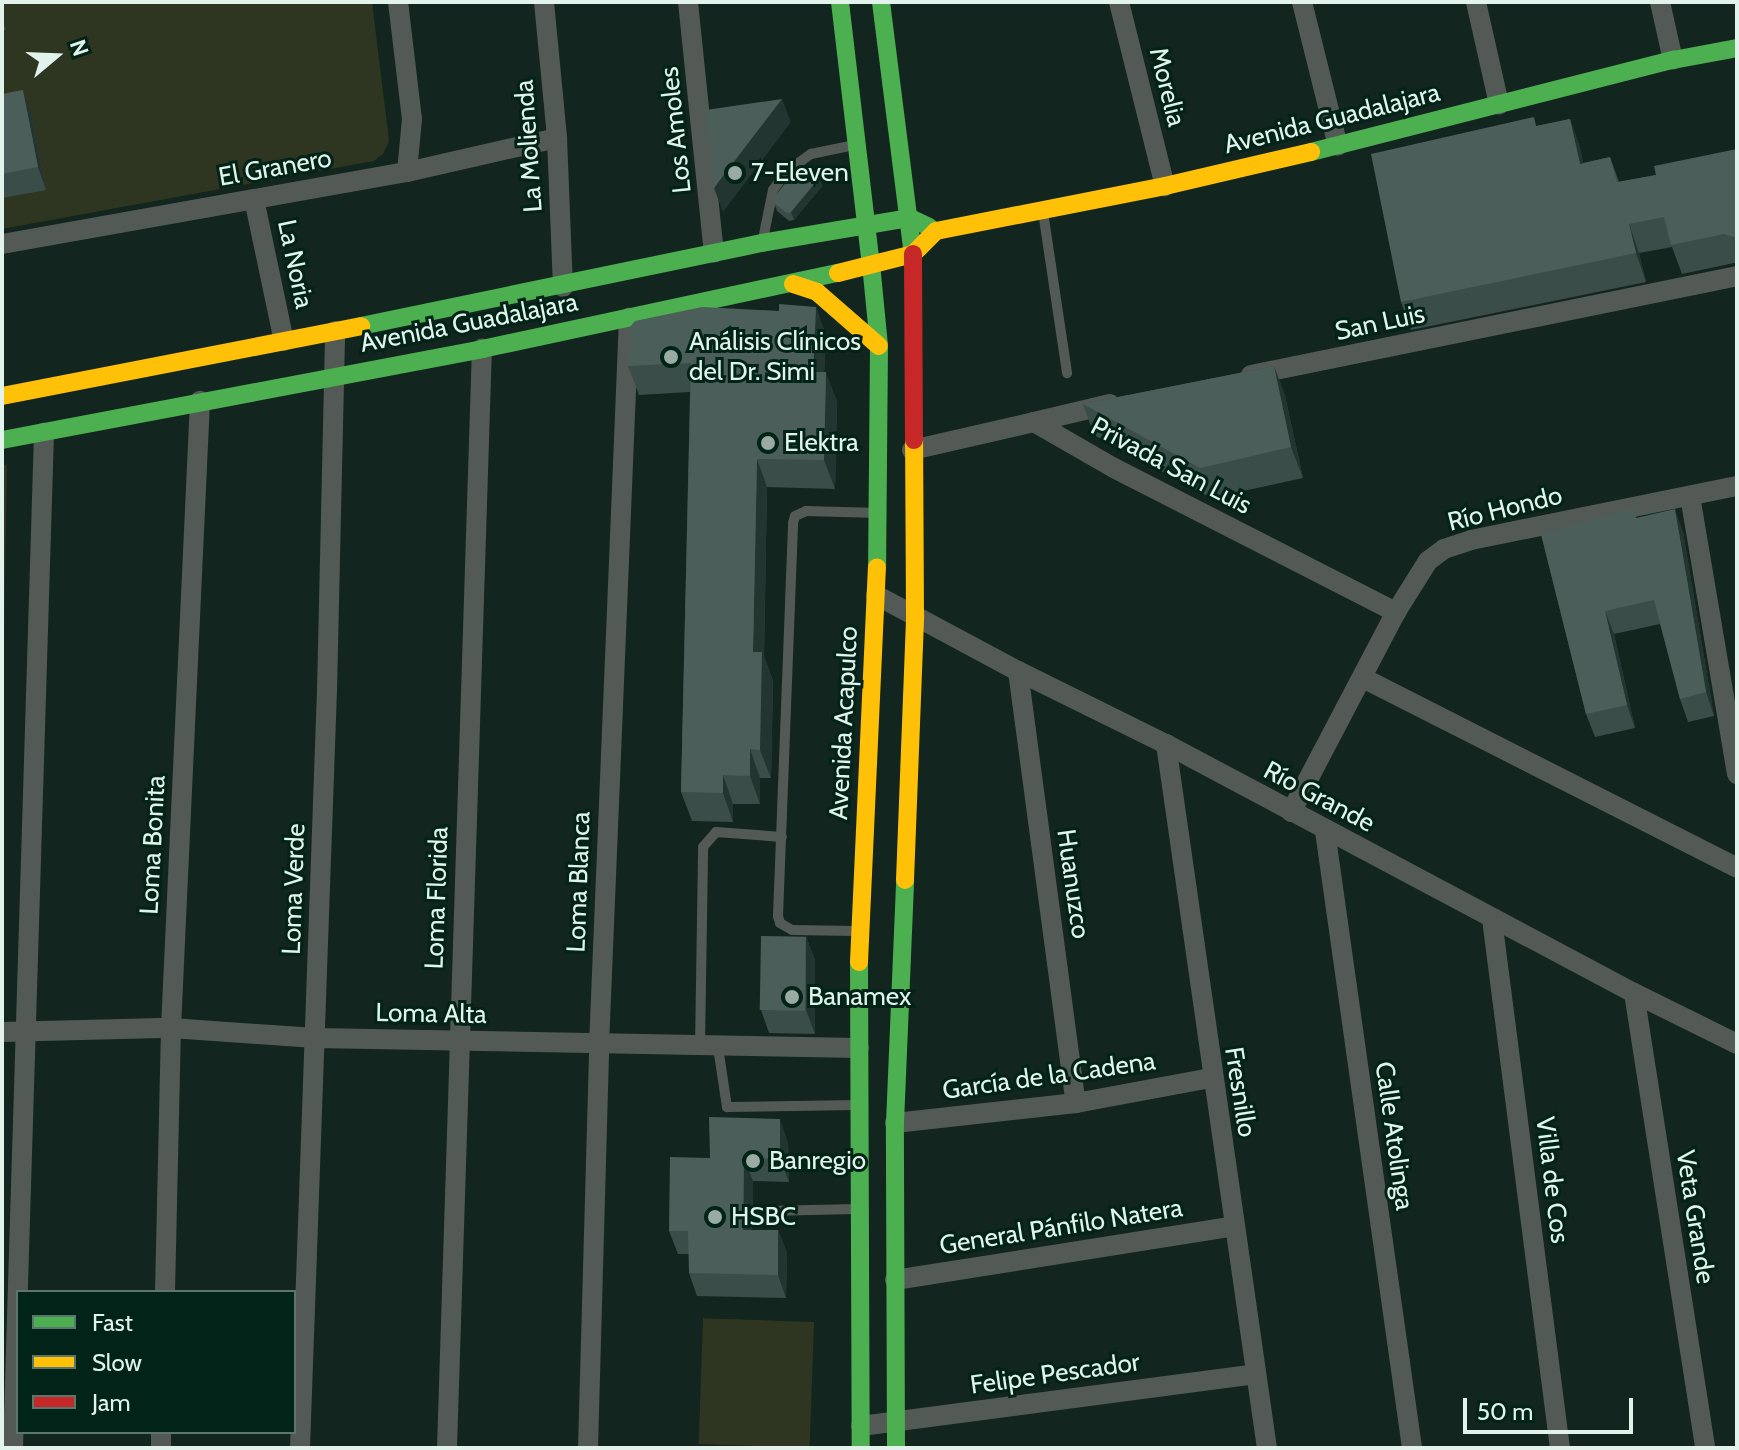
<!DOCTYPE html>
<meta charset="utf-8">
<style>
body{margin:0}
#map{position:relative;width:1739px;height:1450px;overflow:hidden;background:#12251e;font-family:Cabin,sans-serif}
div>[style]{position:absolute}
[style*='--x']{left:calc(var(--x)*1px);top:calc(var(--y)*1px);width:calc(var(--w)*1px);rotate:calc(var(--a)*1deg)}
.green>*{inset:0;background:#2e3622;transform-origin:0 0}
.lane>*{height:10px;margin:-5px;padding:0 5px;transform-origin:5px;border-radius:5px;background:#535a55}
.street>*{height:20px;margin:-10px;padding:0 10px;transform-origin:10px;border-radius:10px;background:#535a55}
.fast>*{height:18px;margin:-9px;padding:0 9px;transform-origin:9px;border-radius:9px;background:#4caf50}
.slow>*{height:18px;margin:-9px;padding:0 9px;transform-origin:9px;border-radius:9px;background:#ffc107}
.jam>*{height:18px;margin:-9px;padding:0 9px;transform-origin:9px;border-radius:9px;background:#c62828}
.wall>*{inset:0;background:#3a4d48}
.shaded-wall>*{inset:0;background:#223530}
.building>*{inset:0;background:#4c5e5a;transform-origin:0 0}
.dots>*{width:22px;height:22px;translate:-50% -50%;box-sizing:border-box;border:4px solid #012318;border-radius:50%}
span{translate:-50% -50%;white-space:nowrap;text-align:center;line-height:1.15;-webkit-text-stroke:6px #012318;paint-order:stroke}
.street-label{font-size:26px;color:#e1f3eb}
.poi-label{font-size:26px;color:#e1f3eb}
.left{translate:0 -50%;text-align:left}
.frame{position:absolute;inset:0;border:4px solid #e1f3eb;pointer-events:none}
.legend{position:absolute;left:16px;top:1290px;width:280px;height:144px;box-sizing:border-box;background:#012318;border:2px solid #5b766c;margin:0;padding:10px 14px;list-style:none;font-size:24px;color:#e1f3eb}
.legend li{display:flex;align-items:center;gap:16px;height:40px}
.legend b{width:40px;border:2px solid #5b766c}
.north{position:absolute;left:16px;top:16px;width:80px;height:80px;-webkit-text-stroke:6px #012318;paint-order:stroke;rotate:71deg;font-size:22px;font-weight:700;line-height:32px;text-align:center;color:#e1f3eb}
.north::after{content:'';display:block;margin:auto;width:28px;height:36px;background:#e1f3eb;clip-path:polygon(50% 0,100% 100%,50% 72%,0 100%)}
.scale{position:absolute;left:1463px;top:1398px;width:170px;height:36px;box-sizing:border-box;border:4px solid #e1f3eb;border-top:0;padding-left:10px;font-size:24px;line-height:28px;white-space:nowrap;color:#e1f3eb;-webkit-text-stroke:6px #012318;paint-order:stroke}
</style>
<div id="map">
<div class="green">
<i style="clip-path:polygon(2px 2px,372px 2px,389px 141px,383px 154px,374px 161px,2px 229px)"></i>
<i style="clip-path:polygon(7px 464px,2px 764px,2px 466px)"></i>
<i style="left:814px;top:1322px;width:126px;height:111px;rotate:92deg"></i>
</div>
<div class="lane">
<i style="--x:1043;--y:212;--w:163;--a:81.5"></i>
<i style="--x:763;--y:239;--w:50;--a:-78.5"></i>
<i style="--x:773;--y:190;--w:22;--a:-54"></i>
<i style="--x:786;--y:172;--w:31;--a:-36"></i>
<i style="--x:811;--y:154;--w:45;--a:-11.6"></i>
<i style="--x:857;--y:931;--w:65;--a:-179.1"></i>
<i style="--x:792;--y:930;--w:14;--a:-150"></i>
<i style="--x:780;--y:923;--w:7;--a:-106"></i>
<i style="--x:778;--y:916;--w:393;--a:-87.8"></i>
<i style="--x:793;--y:523;--w:7;--a:-74"></i>
<i style="--x:795;--y:516;--w:12;--a:-24"></i>
<i style="--x:806;--y:511;--w:73;--a:1.6"></i>
<i style="--x:700;--y:1046;--w:199;--a:-89.1"></i>
<i style="--x:703;--y:847;--w:20;--a:-49"></i>
<i style="--x:716;--y:832;--w:66;--a:4.3"></i>
<i style="--x:718;--y:1047;--w:61;--a:81.5"></i>
<i style="--x:727;--y:1107;--w:130;--a:-0.9"></i>
<i style="--x:765;--y:1211;--w:92;--a:-1.2"></i>
</div>
<div class="street">
<i style="--x:398;--y:2;--w:118;--a:83.2"></i>
<i style="--x:412;--y:119;--w:53;--a:95.4"></i>
<i style="--x:544;--y:2;--w:137;--a:84.5"></i>
<i style="--x:557;--y:138;--w:149;--a:87.7"></i>
<i style="--x:688;--y:2;--w:252;--a:84.1"></i>
<i style="--x:1119;--y:2;--w:190;--a:76"></i>
<i style="--x:1302;--y:2;--w:148;--a:76"></i>
<i style="--x:1476;--y:2;--w:105;--a:77.3"></i>
<i style="--x:1660;--y:2;--w:59;--a:77.4"></i>
<i style="--x:254;--y:199;--w:145;--a:78.1"></i>
<i style="--x:2;--y:244;--w:411;--a:-10.1"></i>
<i style="--x:407;--y:172;--w:154;--a:-12.8"></i>
<i style="--x:1251;--y:375;--w:496;--a:-11.5"></i>
<i style="--x:1034;--y:422;--w:78;--a:-13.3"></i>
<i style="--x:912;--y:450;--w:125;--a:-12.9"></i>
<i style="--x:1034;--y:422;--w:92;--a:29.9"></i>
<i style="--x:1114;--y:468;--w:317;--a:27.1"></i>
<i style="--x:1690;--y:496;--w:282;--a:80.4"></i>
<i style="--x:876;--y:595;--w:161;--a:28.2"></i>
<i style="--x:1018;--y:671;--w:165;--a:26.3"></i>
<i style="--x:1166;--y:744;--w:530;--a:28.02"></i>
<i style="--x:1634;--y:993;--w:115;--a:26.3"></i>
<i style="--x:1018;--y:671;--w:436;--a:82.4"></i>
<i style="--x:1363;--y:678;--w:419;--a:26.9"></i>
<i style="--x:1166;--y:744;--w:711;--a:81.84"></i>
<i style="--x:1291;--y:812;--w:226;--a:-62.3"></i>
<i style="--x:1396;--y:612;--w:60;--a:-57.9"></i>
<i style="--x:1428;--y:561;--w:20;--a:-37"></i>
<i style="--x:1444;--y:549;--w:28;--a:-18"></i>
<i style="--x:1471;--y:540;--w:271;--a:-11.5"></i>
<i style="--x:1325;--y:831;--w:623;--a:81.97"></i>
<i style="--x:1492;--y:919;--w:533;--a:82.68"></i>
<i style="--x:1634;--y:993;--w:461;--a:81.1"></i>
<i style="--x:2;--y:1032;--w:169;--a:-1.4"></i>
<i style="--x:171;--y:1028;--w:144;--a:4"></i>
<i style="--x:315;--y:1038;--w:544;--a:1.05"></i>
<i style="--x:895;--y:1123;--w:182;--a:-6.3"></i>
<i style="--x:1076;--y:1103;--w:137;--a:-10.5"></i>
<i style="--x:895;--y:1280;--w:344;--a:-9"></i>
<i style="--x:165;--y:1292;--w:264;--a:-88.7"></i>
<i style="--x:171;--y:1028;--w:628;--a:-87.35"></i>
<i style="--x:861;--y:1426;--w:398;--a:-7.5"></i>
<i style="--x:13;--y:1448;--w:1016;--a:-88.25"></i>
<i style="--x:161;--y:1448;--w:16;--a:-90"></i>
<i style="--x:300;--y:1448;--w:757;--a:-87.96"></i>
<i style="--x:327;--y:691;--w:360;--a:-88.7"></i>
<i style="--x:447;--y:1448;--w:1100;--a:-88.18"></i>
<i style="--x:588;--y:1448;--w:402;--a:-88.4"></i>
<i style="--x:599;--y:1046;--w:729;--a:-87.64"></i>
</div>
<div class="fast">
<i style="--x:840;--y:2;--w:264;--a:83.3"></i>
<i style="--x:881;--y:2;--w:254;--a:82.8"></i>
<i style="--x:1311;--y:152;--w:374;--a:-14.3"></i>
<i style="--x:1673;--y:60;--w:65;--a:-10.6"></i>
<i style="--x:871;--y:264;--w:82;--a:84.4"></i>
<i style="--x:879;--y:346;--w:221;--a:90.5"></i>
<i style="--x:361;--y:326;--w:409;--a:-11.7"></i>
<i style="--x:762;--y:243;--w:150;--a:-9.6"></i>
<i style="--x:910;--y:218;--w:21;--a:25"></i>
<i style="--x:2;--y:440;--w:489;--a:-10.7"></i>
<i style="--x:482;--y:349;--w:364;--a:-12.1"></i>
<i style="--x:859;--y:962;--w:486;--a:89.8"></i>
<i style="--x:896;--y:1448;--w:325;--a:-90.2"></i>
<i style="--x:895;--y:1123;--w:243;--a:-87.6"></i>
</div>
<div class="slow">
<i style="--x:838;--y:273;--w:77;--a:-14.2"></i>
<i style="--x:913;--y:254;--w:33;--a:-45"></i>
<i style="--x:936;--y:231;--w:233;--a:-11.1"></i>
<i style="--x:1165;--y:186;--w:150;--a:-13.1"></i>
<i style="--x:793;--y:284;--w:25;--a:18"></i>
<i style="--x:817;--y:292;--w:82;--a:41.1"></i>
<i style="--x:2;--y:396;--w:366;--a:-11"></i>
<i style="--x:905;--y:880;--w:265;--a:-87.8"></i>
<i style="--x:915;--y:615;--w:175;--a:-90.3"></i>
<i style="--x:859;--y:962;--w:395;--a:-87.4"></i>
</div>
<div class="jam">
<i style="--x:913;--y:254;--w:186;--a:89.7"></i>
</div>
<div class="wall">
<i style="clip-path:polygon(2px 18px,6px 30px,2px 31px)"></i>
<i style="clip-path:polygon(2px 94px,31px 113px,46px 190px,2px 198px)"></i>
<i style="clip-path:polygon(1570px 119px,1580px 148px,1583px 163px,1610px 157px,1619px 182px,1656px 175px,1737px 149px,1737px 264px,1734px 263px,1682px 274px,1672px 247px,1639px 253px,1646px 282px,1411px 330px,1401px 302px,1537px 126px)"></i>
<i style="clip-path:polygon(819px 178px,822px 186px,794px 220px,789px 221px,777px 211px,774px 203px)"></i>
<i style="clip-path:polygon(816px 307px,826px 336px,824px 372px,837px 401px,835px 489px,767px 487px,764px 656px,773px 681px,771px 778px,760px 778px,760px 804px,733px 804px,733px 822px,692px 821px,681px 792px,690px 392px,639px 395px,628px 366px,779px 311px)"></i>
<i style="clip-path:polygon(1274px 366px,1285px 396px,1303px 478px,1211px 498px,1094px 435px,1083px 404px)"></i>
<i style="clip-path:polygon(1638px 518px,1683px 532px,1714px 716px,1688px 722px,1680px 699px,1660px 624px,1614px 634px,1635px 728px,1595px 737px,1586px 714px,1541px 534px)"></i>
<i style="clip-path:polygon(806px 937px,815px 960px,815px 1034px,769px 1033px,761px 1010px)"></i>
<i style="clip-path:polygon(788px 1142px,789px 1182px,753px 1181px,752px 1230px,778px 1230px,787px 1253px,786px 1298px,697px 1296px,689px 1273px,689px 1254px,678px 1254px,669px 1231px,710px 1158px)"></i>
</div>
<div class="shaded-wall">
<i style="clip-path:polygon(23px 90px,31px 113px,46px 190px,38px 167px)"></i>
<i style="clip-path:polygon(782px 99px,791px 122px,723px 212px,714px 188px)"></i>
<i style="clip-path:polygon(1570px 119px,1580px 148px,1590px 193px,1580px 164px)"></i>
<i style="clip-path:polygon(819px 178px,822px 186px,794px 220px,791px 212px)"></i>
<i style="clip-path:polygon(1629px 224px,1639px 253px,1646px 282px,1636px 253px)"></i>
<i style="clip-path:polygon(816px 307px,826px 336px,823px 400px,813px 372px)"></i>
<i style="clip-path:polygon(1274px 366px,1285px 396px,1303px 478px,1291px 447px)"></i>
<i style="clip-path:polygon(826px 372px,837px 401px,835px 489px,824px 460px)"></i>
<i style="clip-path:polygon(757px 459px,767px 487px,764px 656px,773px 681px,771px 778px,760px 750px,753px 652px)"></i>
<i style="clip-path:polygon(1675px 509px,1683px 532px,1714px 716px,1706px 692px)"></i>
<i style="clip-path:polygon(1605px 611px,1614px 634px,1635px 728px,1627px 705px)"></i>
<i style="clip-path:polygon(750px 749px,760px 778px,760px 804px,750px 776px)"></i>
<i style="clip-path:polygon(723px 775px,733px 804px,733px 822px,723px 793px)"></i>
<i style="clip-path:polygon(806px 937px,815px 960px,815px 1034px,806px 1010px)"></i>
<i style="clip-path:polygon(780px 1119px,788px 1142px,789px 1182px,780px 1159px)"></i>
<i style="clip-path:polygon(744px 1158px,753px 1181px,752px 1253px,743px 1230px)"></i>
<i style="clip-path:polygon(778px 1230px,787px 1253px,786px 1298px,778px 1275px)"></i>
</div>
<div class="building">
<i style="clip-path:polygon(23px 90px,38px 167px,2px 174px,2px 94px)"></i>
<i style="clip-path:polygon(782px 99px,714px 188px,706px 110px)"></i>
<i style="clip-path:polygon(1534px 117px,1536px 126px,1570px 119px,1580px 164px,1610px 157px,1617px 182px,1656px 175px,1654px 166px,1737px 149px,1737px 238px,1724px 234px,1671px 245px,1664px 217px,1629px 224px,1636px 253px,1401px 302px,1371px 154px)"></i>
<i style="clip-path:polygon(801px 163px,819px 178px,791px 212px,787px 213px,774px 203px,776px 195px)"></i>
<i style="clip-path:polygon(779px 304px,816px 307px,813px 372px,826px 372px,824px 460px,757px 459px,753px 652px,762px 652px,760px 750px,750px 749px,750px 776px,723px 775px,723px 793px,681px 792px,691px 363px,628px 366px,630px 327px,635px 321px,702px 307px,779px 311px)"></i>
<i style="clip-path:polygon(1274px 366px,1291px 447px,1200px 468px,1083px 404px)"></i>
<i style="clip-path:polygon(1634px 508px,1636px 518px,1675px 509px,1706px 692px,1680px 699px,1654px 600px,1605px 611px,1627px 705px,1586px 714px,1541px 534px)"></i>
<i style="left:761px;top:936px;width:45px;height:74px;rotate:1deg"></i>
<i style="clip-path:polygon(709px 1117px,780px 1119px,780px 1159px,744px 1158px,743px 1230px,778px 1230px,778px 1275px,689px 1273px,688px 1231px,669px 1231px,670px 1157px,710px 1158px)"></i>
</div>
<div class="dots">
<i style="left:735px;top:173px;background:#99aba3"></i>
<i style="left:671px;top:357px;background:#99aba3"></i>
<i style="left:768px;top:443px;background:#99aba3"></i>
<i style="left:792px;top:997px;background:#99aba3"></i>
<i style="left:753px;top:1161px;background:#99aba3"></i>
<i style="left:715px;top:1217px;background:#99aba3"></i>
</div>
<div class="street-label">
<span style="left:1167px;top:87px;rotate:76deg">Morelia</span>
<span style="left:1332px;top:119px;rotate:-14deg">Avenida Guadalajara</span>
<span style="left:676px;top:130px;rotate:-96deg">Los Amoles</span>
<span style="left:529px;top:146px;rotate:-94deg">La Molienda</span>
<span style="left:275px;top:168px;rotate:-10deg">El Granero</span>
<span style="left:295px;top:264px;rotate:78deg">La Noria</span>
<span style="left:469px;top:323px;rotate:-11deg">Avenida Guadalajara</span>
<span style="left:1380px;top:323px;rotate:-12deg">San Luis</span>
<span style="left:1171px;top:466px;rotate:28deg">Privada San Luis</span>
<span style="left:1505px;top:509px;rotate:-14deg">Río Hondo</span>
<span style="left:844px;top:723px;rotate:-87deg">Avenida Acapulco</span>
<span style="left:1319px;top:797px;rotate:28deg">Río Grande</span>
<span style="left:153px;top:845px;rotate:-87deg">Loma Bonita</span>
<span style="left:579px;top:882px;rotate:-88deg">Loma Blanca</span>
<span style="left:1073px;top:884px;rotate:82deg">Huanuzco</span>
<span style="left:294px;top:889px;rotate:-88deg">Loma Verde</span>
<span style="left:437px;top:898px;rotate:-88deg">Loma Florida</span>
<span style="left:431px;top:1014px;rotate:1deg">Loma Alta</span>
<span style="left:1049px;top:1076px;rotate:-8deg">García de la Cadena</span>
<span style="left:1240px;top:1092px;rotate:81deg">Fresnillo</span>
<span style="left:1394px;top:1136px;rotate:82deg">Calle Atolinga</span>
<span style="left:1552px;top:1180px;rotate:83deg">Villa de Cos</span>
<span style="left:1695px;top:1217px;rotate:81deg">Veta Grande</span>
<span style="left:1061px;top:1227px;rotate:-9deg">General Pánfilo Natera</span>
<span style="left:1055px;top:1374px;rotate:-8deg">Felipe Pescador</span>
</div>
<div class="poi-label">
<span class="left" style="left:751px;top:173px">7-Eleven</span>
<span class="left" style="left:689px;top:357px">Análisis Clínicos<br>del Dr. Simi</span>
<span class="left" style="left:784px;top:443px">Elektra</span>
<span class="left" style="left:808px;top:997px">Banamex</span>
<span class="left" style="left:769px;top:1161px">Banregio</span>
<span class="left" style="left:731px;top:1217px">HSBC</span>
</div>
<div class="frame"></div>
<ul class="legend">
<li><b style="height:10px;background:#4caf50"></b>Fast</li>
<li><b style="height:10px;background:#ffc107"></b>Slow</li>
<li><b style="height:10px;background:#c62828"></b>Jam</li>
</ul>
<div class="north">N</div>
<div class="scale">50 m</div>
</div>
